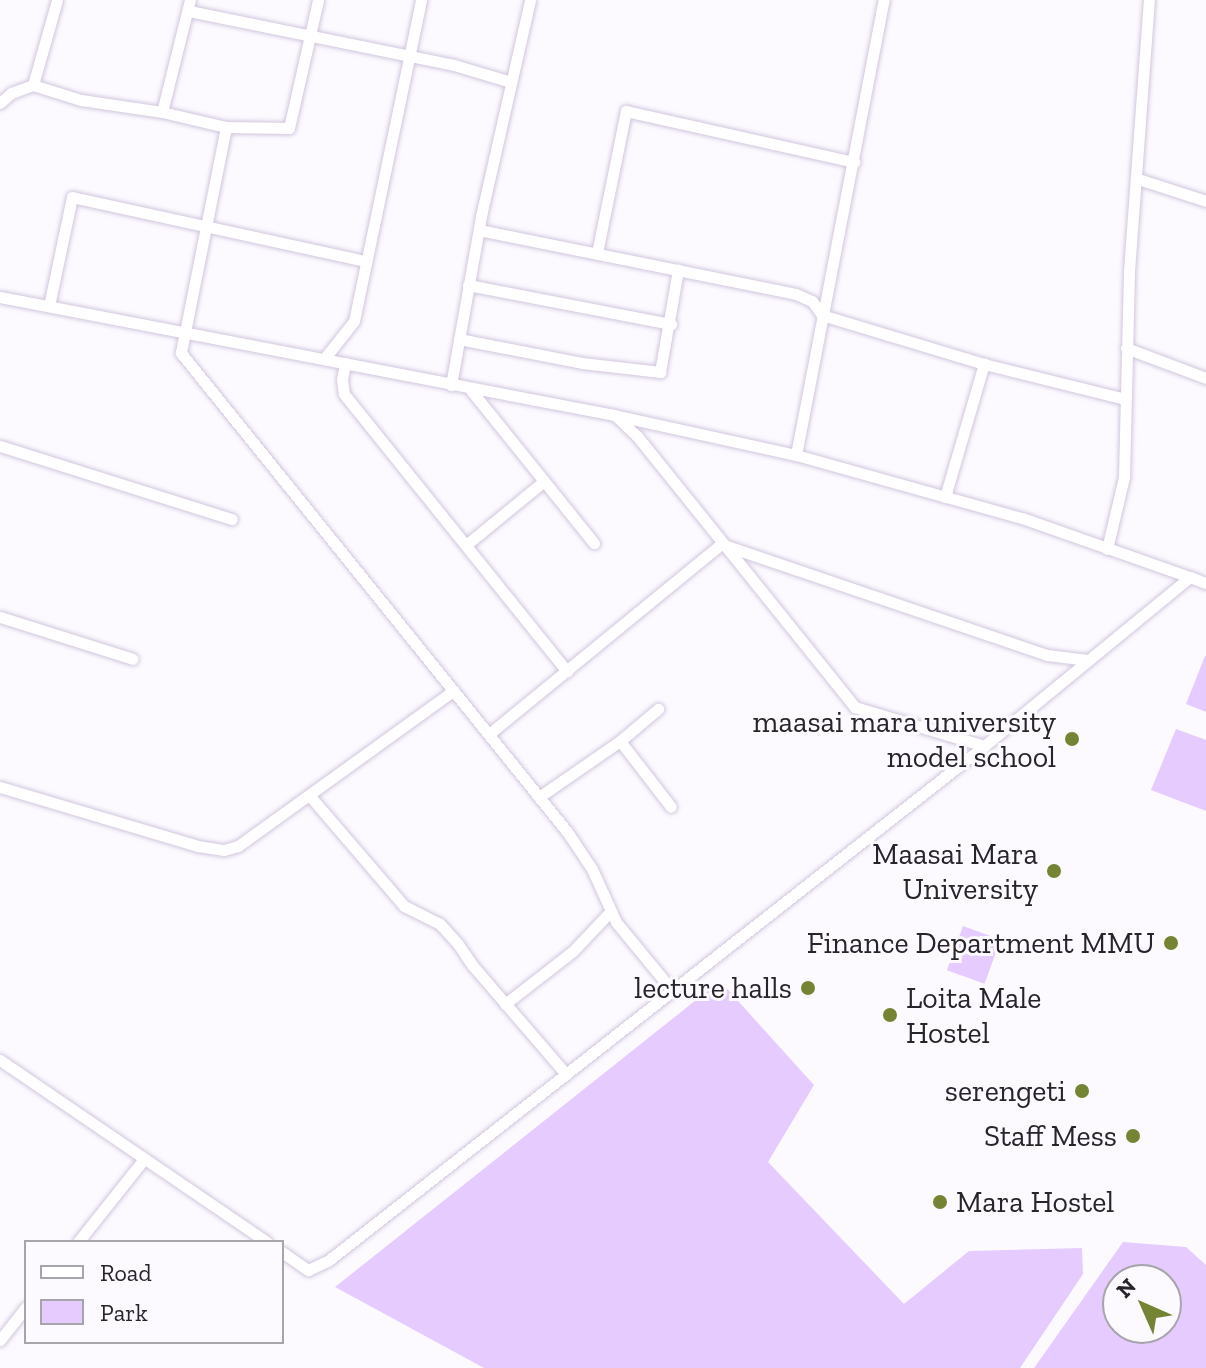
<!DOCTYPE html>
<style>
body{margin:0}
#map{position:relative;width:1206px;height:1368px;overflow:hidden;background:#fcfaff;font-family:"Zilla Slab",serif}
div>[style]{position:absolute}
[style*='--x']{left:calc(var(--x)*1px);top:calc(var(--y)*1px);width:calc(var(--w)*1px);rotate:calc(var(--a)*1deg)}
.green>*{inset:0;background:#e5cbff;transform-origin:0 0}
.roads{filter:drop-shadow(0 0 2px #d2c6dd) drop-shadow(0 0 2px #d2c6dd)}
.minor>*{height:11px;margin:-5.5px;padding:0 5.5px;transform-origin:5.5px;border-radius:5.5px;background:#fff}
.dots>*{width:22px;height:22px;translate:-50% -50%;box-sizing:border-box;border:4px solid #fcfaff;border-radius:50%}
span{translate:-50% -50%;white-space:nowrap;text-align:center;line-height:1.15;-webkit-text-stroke:6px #fcfaff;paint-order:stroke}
.poi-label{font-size:30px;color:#28232c}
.right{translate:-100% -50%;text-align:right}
.left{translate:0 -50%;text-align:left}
.legend{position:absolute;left:24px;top:1240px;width:260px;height:104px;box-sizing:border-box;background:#fcfaff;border:2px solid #a7a4ab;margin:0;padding:10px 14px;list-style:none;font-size:24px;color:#28232c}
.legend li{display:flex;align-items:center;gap:16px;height:40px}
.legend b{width:40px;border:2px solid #a7a4ab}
.north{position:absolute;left:1102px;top:1264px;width:80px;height:80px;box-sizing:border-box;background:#fcfaff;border:2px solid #a7a4ab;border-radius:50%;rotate:315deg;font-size:22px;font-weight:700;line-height:32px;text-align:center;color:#28232c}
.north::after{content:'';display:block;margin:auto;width:28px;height:36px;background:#758433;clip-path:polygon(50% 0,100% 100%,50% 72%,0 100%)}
</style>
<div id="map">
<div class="green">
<i style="clip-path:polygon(1205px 656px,1206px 656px,1206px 712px,1186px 704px)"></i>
<i style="clip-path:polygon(1176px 729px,1206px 740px,1206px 811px,1151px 790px)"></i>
<i style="left:963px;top:926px;width:40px;height:47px;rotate:20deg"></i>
<i style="clip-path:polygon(720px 981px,814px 1085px,768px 1162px,904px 1304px,969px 1251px,1082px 1248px,1083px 1274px,1020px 1368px,484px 1368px,335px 1287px)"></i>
<i style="clip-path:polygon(evenodd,1123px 1242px,1186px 1247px,1206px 1265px,1206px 1368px,1034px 1368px,1123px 1242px,1118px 1280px,1166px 1280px,1166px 1328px,1118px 1328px,1118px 1280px)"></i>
</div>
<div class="roads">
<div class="minor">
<i style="--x:189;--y:11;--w:270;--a:11.5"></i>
<i style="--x:454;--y:65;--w:59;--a:16.6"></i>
<i style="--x:33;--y:85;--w:88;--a:-74.2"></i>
<i style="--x:0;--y:103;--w:15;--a:-42"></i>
<i style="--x:11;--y:93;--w:23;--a:-20"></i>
<i style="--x:33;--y:85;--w:50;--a:17.4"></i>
<i style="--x:81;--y:100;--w:82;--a:8.4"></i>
<i style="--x:162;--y:112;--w:66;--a:13.2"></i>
<i style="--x:226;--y:127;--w:63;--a:0.9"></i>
<i style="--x:289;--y:128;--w:131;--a:-77.2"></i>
<i style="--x:162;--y:112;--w:115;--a:-76"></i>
<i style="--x:226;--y:127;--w:230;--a:101.3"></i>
<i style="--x:181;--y:353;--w:617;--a:51.12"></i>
<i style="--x:568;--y:833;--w:43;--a:56.3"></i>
<i style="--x:592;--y:869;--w:58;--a:65.6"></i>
<i style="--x:616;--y:922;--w:87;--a:50.6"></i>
<i style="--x:1138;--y:179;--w:71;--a:17.9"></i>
<i style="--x:479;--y:230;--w:323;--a:11.4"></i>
<i style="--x:796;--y:294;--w:17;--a:24"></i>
<i style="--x:812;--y:301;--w:17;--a:54"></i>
<i style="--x:822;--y:315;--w:169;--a:16.8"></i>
<i style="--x:984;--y:364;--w:145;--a:13.9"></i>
<i style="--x:597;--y:253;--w:145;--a:-78.5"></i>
<i style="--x:626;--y:111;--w:234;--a:12.6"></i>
<i style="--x:468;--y:285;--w:207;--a:10.9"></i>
<i style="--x:0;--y:297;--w:625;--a:10.88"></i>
<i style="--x:614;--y:415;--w:186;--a:12.4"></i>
<i style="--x:796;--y:455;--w:235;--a:15.6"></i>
<i style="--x:1022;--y:518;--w:178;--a:19.4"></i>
<i style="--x:49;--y:306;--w:111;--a:-78.1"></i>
<i style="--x:72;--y:197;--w:301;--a:12.3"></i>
<i style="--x:459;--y:339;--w:125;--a:11"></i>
<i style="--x:582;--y:363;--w:79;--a:6.6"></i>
<i style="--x:660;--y:372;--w:104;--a:-80"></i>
<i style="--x:1126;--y:348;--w:85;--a:20.6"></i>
<i style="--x:324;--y:359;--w:48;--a:-51.7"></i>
<i style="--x:354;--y:321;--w:328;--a:-78.2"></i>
<i style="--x:345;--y:363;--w:17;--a:100"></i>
<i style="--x:342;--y:380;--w:14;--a:82"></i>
<i style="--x:344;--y:394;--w:356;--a:51.2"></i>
<i style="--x:451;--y:385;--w:172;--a:-79.9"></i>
<i style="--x:481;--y:216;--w:221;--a:-77.2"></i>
<i style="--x:470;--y:389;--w:198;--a:51.2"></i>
<i style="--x:616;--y:416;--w:29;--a:44"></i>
<i style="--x:637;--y:436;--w:348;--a:51.2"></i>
<i style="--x:855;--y:707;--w:135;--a:16.8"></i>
<i style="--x:0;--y:446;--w:243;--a:17.5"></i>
<i style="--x:796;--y:455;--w:463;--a:-79.1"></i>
<i style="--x:945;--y:497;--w:139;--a:-73.7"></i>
<i style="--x:466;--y:545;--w:101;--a:-39.4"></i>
<i style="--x:1107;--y:549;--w:74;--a:-76.7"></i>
<i style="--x:1124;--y:477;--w:206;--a:-88.6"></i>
<i style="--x:1129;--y:271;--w:272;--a:-85.8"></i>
<i style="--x:0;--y:617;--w:139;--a:17.5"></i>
<i style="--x:489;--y:734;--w:300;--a:-39.3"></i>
<i style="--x:721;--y:544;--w:344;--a:18.8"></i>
<i style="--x:1047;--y:655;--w:41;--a:7"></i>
<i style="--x:620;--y:741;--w:83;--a:52.3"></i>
<i style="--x:0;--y:787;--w:207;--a:16.6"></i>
<i style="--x:198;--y:846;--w:26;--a:9"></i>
<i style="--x:224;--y:850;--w:15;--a:-16"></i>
<i style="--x:238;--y:846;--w:266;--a:-35.8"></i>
<i style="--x:309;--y:795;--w:146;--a:49.4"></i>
<i style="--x:404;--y:906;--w:40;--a:26.6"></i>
<i style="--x:440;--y:924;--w:27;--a:48"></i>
<i style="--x:458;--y:944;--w:27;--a:56"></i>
<i style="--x:473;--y:966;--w:143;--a:49.3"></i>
<i style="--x:539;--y:797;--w:98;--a:-34.7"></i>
<i style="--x:620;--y:741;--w:50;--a:-40.1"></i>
<i style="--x:505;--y:1004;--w:86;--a:-37.9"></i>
<i style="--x:573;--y:951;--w:54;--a:-46.5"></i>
<i style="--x:0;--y:1060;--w:323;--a:34.3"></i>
<i style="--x:78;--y:1242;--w:106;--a:-51.5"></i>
<i style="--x:282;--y:1252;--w:32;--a:35"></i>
<i style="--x:308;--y:1270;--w:23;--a:-25"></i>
<i style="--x:329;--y:1260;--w:833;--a:-38.12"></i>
<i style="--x:984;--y:746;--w:266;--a:-39.4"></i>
<i style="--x:1190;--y:577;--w:17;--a:21"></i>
<i style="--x:0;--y:1340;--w:42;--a:-51.8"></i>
</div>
</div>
<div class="dots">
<i style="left:1072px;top:739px;background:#758433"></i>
<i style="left:1054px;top:871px;background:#758433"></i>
<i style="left:1171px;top:943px;background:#758433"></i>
<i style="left:808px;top:988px;background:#758433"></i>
<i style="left:890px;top:1015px;background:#758433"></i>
<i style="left:1082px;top:1091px;background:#758433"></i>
<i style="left:1133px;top:1136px;background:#758433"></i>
<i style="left:940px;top:1202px;background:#758433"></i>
</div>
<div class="poi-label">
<span class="right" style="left:1056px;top:739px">maasai mara university<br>model school</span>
<span class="right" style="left:1038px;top:871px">Maasai Mara<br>University</span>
<span class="right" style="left:1155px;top:943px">Finance Department MMU</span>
<span class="right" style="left:792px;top:988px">lecture halls</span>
<span class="left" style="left:906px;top:1015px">Loita Male<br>Hostel</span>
<span class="right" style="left:1066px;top:1091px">serengeti</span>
<span class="right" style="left:1117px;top:1136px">Staff Mess</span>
<span class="left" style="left:956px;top:1202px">Mara Hostel</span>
</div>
<ul class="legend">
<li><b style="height:10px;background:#fff"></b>Road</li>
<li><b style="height:22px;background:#e5cbff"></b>Park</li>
</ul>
<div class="north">N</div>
</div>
